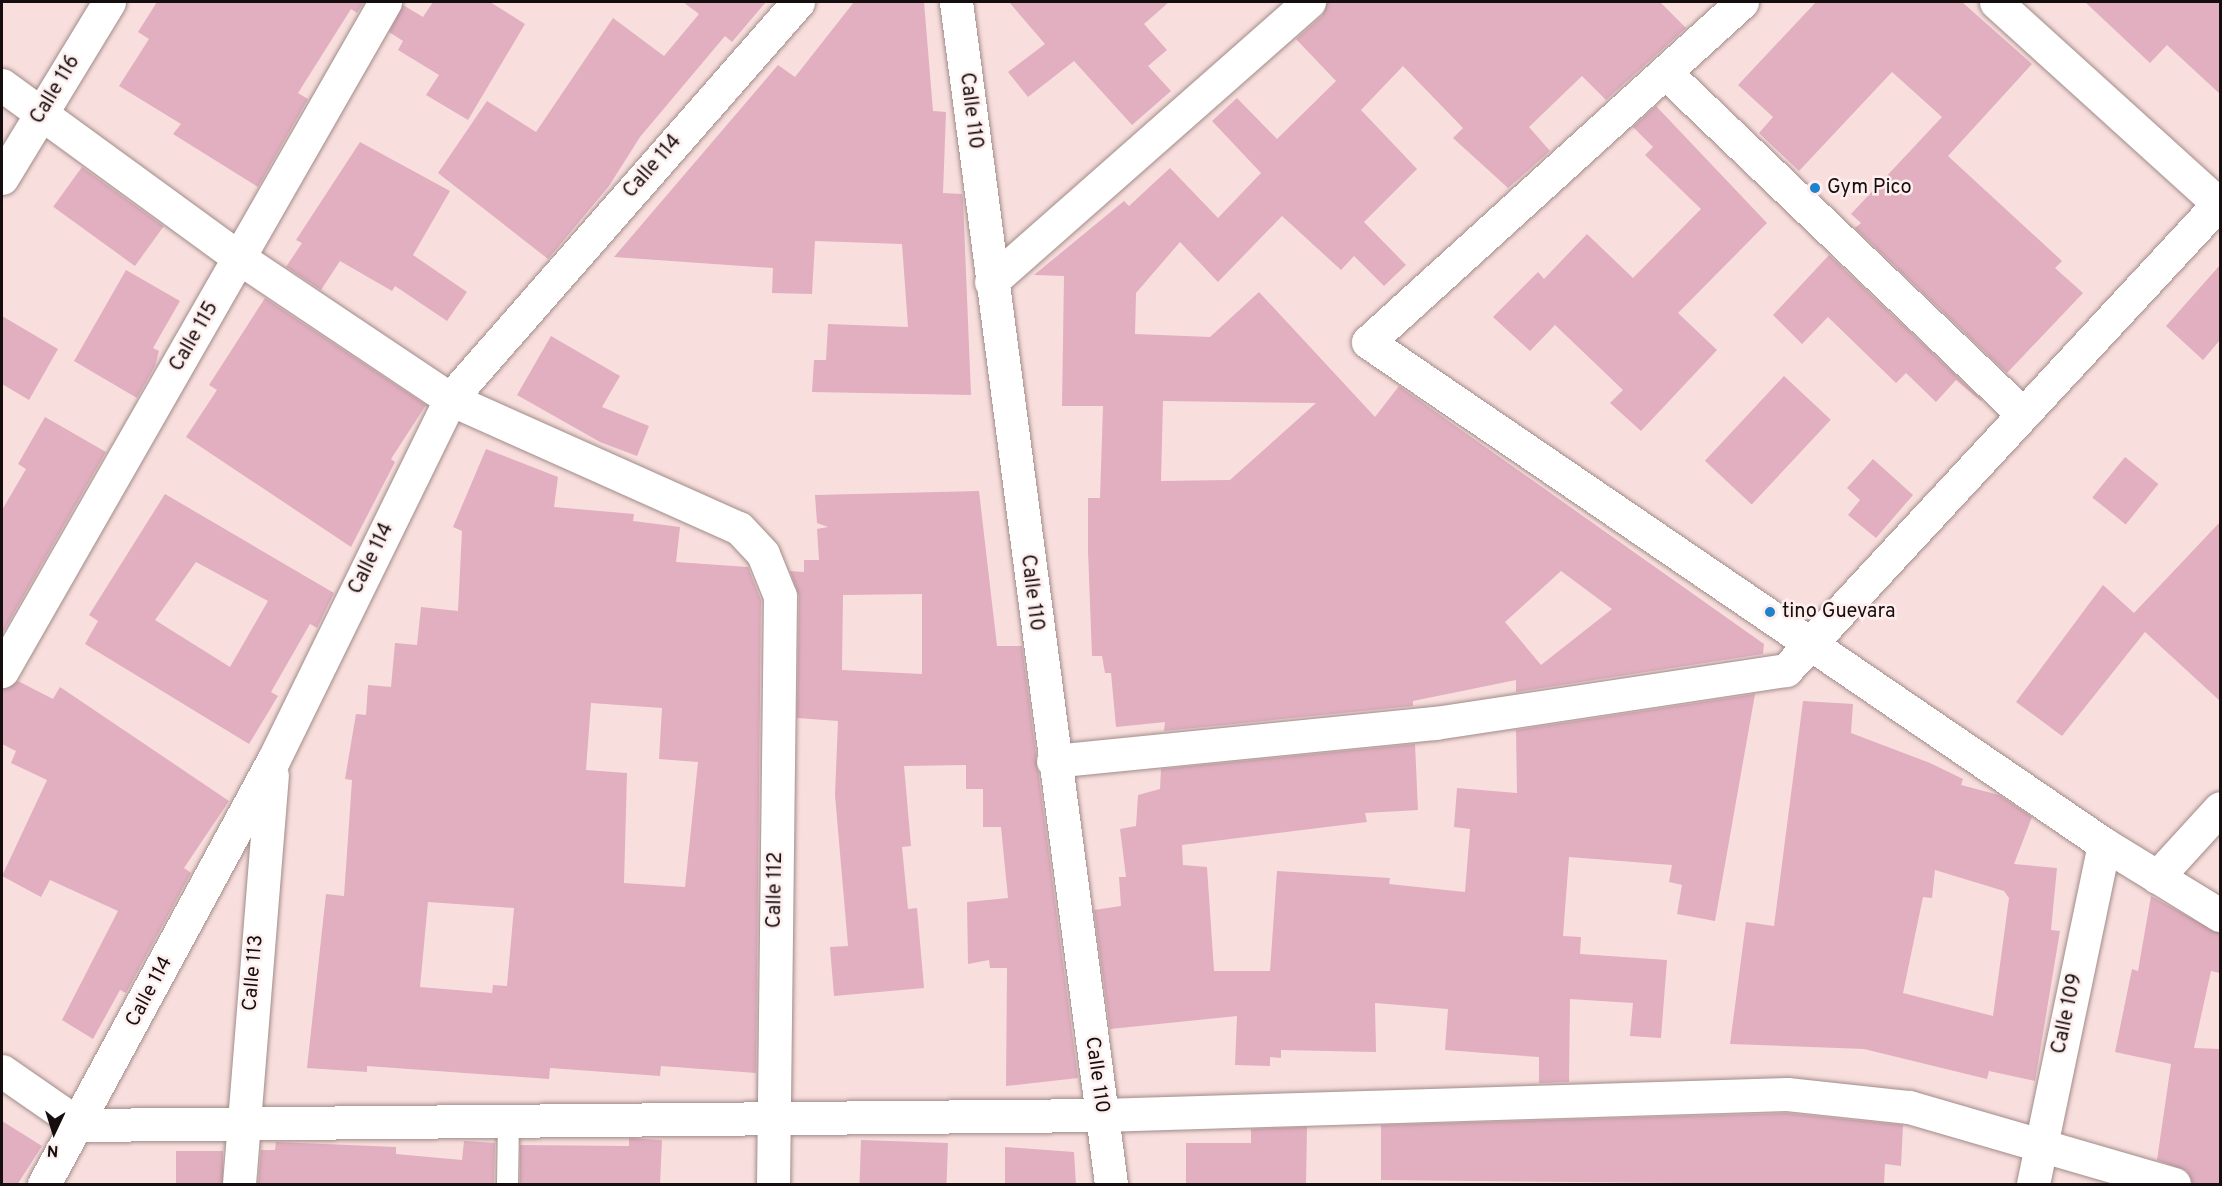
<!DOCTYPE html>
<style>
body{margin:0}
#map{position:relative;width:2222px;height:1186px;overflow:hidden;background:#f8dfdd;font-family:Overpass,sans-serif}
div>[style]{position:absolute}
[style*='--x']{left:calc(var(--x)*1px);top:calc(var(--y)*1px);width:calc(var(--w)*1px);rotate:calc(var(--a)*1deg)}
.building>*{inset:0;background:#e1afc0;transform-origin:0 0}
.roads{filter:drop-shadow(0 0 2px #a18b89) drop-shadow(0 0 2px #a18b89)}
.service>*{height:21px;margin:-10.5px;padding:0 10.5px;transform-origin:10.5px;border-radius:10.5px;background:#fff}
.minor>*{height:33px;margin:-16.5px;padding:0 16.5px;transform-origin:16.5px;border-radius:16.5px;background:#fff}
.tertiary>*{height:33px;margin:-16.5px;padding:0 16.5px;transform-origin:16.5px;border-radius:16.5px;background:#fff}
.dots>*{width:16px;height:16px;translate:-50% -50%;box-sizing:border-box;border:3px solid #feefee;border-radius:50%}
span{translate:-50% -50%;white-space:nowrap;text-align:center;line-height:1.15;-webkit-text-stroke:5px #feefee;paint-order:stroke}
.street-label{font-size:20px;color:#160e0e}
.poi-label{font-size:20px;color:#160e0e}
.left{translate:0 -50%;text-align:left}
.frame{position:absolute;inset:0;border:3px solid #160e0e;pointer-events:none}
.north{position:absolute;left:24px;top:1102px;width:60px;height:60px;-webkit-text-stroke:4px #feefee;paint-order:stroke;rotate:184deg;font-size:16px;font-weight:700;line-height:24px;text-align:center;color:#160e0e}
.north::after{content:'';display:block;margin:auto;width:21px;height:27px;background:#160e0e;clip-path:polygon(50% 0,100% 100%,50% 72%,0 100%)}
</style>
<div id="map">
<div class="building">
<i style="clip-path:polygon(157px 2px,364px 2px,357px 13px,351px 9px,298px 93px,308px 99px,258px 187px,173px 134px,181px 124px,119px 86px,149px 39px,138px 32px)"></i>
<i style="clip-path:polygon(433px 2px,490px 2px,525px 24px,468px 120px,426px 95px,439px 75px,398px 50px,403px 41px,389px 32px,403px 5px,423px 17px)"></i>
<i style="clip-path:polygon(683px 2px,766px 2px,732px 42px,725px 36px,640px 137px,609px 186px,548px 259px,438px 173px,487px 101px,536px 132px,613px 18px,664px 56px,699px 14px)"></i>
<i style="clip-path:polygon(854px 2px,924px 2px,933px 111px,946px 112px,943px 193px,962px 194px,963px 199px,971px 395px,812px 392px,814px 360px,826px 360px,828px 324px,908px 327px,902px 244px,815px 241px,812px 294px,772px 293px,773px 268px,614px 257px,778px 65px,795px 77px)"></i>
<i style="clip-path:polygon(1009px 2px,1169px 2px,1144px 24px,1167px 50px,1148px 66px,1171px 91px,1132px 125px,1074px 61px,1028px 97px,1008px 72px,1045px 44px)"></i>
<i style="clip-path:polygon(evenodd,1327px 2px,1660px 2px,1686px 28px,1606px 100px,1582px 76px,1529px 127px,1550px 151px,1508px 188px,1453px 138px,1463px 128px,1403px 66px,1361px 110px,1417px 169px,1364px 222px,1406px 265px,1384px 286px,1354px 256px,1341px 270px,1282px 216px,1218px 282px,1180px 242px,1136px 293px,1135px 334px,1210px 337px,1259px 292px,1375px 417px,1399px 386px,1764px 644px,1763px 654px,1516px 692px,1516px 680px,1413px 701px,1413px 706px,1164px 731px,1165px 722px,1116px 727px,1111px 673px,1105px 673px,1102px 656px,1092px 656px,1088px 551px,1088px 498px,1100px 498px,1103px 406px,1062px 406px,1064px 276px,1034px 275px,1124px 201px,1129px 206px,1170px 168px,1218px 218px,1261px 173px,1212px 121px,1237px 98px,1277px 139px,1336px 81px,1296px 39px,1322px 16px,1327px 2px,1163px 401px,1316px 403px,1230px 480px,1161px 481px,1163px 401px,1327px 2px,1561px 571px,1612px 609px,1541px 665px,1505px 622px,1561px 571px)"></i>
<i style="clip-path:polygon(1816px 2px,1962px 2px,2032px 64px,1948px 156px,2062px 261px,2055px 268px,2083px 293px,2007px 373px,1855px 228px,1861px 223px,1851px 214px,1942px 117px,1892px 72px,1799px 171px,1759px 133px,1773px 117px,1738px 85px)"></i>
<i style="clip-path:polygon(2085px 2px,2220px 2px,2220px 94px,2167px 45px,2150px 63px)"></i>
<i style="clip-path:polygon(1656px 106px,1767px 223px,1678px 313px,1717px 350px,1641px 431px,1610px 403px,1623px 390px,1555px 325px,1530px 351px,1493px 317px,1538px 272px,1544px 279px,1587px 234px,1633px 278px,1701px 209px,1645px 155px,1653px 147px,1633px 127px)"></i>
<i style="clip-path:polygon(360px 142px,450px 191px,413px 255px,467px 292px,447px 321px,395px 286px,392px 291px,340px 261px,321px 290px,286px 267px,302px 243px,296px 240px)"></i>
<i style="left:82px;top:167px;width:101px;height:49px;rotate:36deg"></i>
<i style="clip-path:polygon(1829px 255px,1982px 400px,1981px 401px,1956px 380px,1936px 402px,1906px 373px,1896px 383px,1828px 317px,1802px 344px,1773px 315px)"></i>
<i style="clip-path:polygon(2220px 265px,2220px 340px,2203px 360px,2166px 326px)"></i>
<i style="clip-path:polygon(126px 270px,180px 301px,153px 348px,159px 351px,155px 366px,137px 398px,74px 361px)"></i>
<i style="clip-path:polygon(265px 298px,426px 405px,391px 459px,395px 462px,351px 547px,186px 437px,217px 390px,209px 385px)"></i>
<i style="clip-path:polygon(2px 316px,58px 349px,29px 400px,2px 384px)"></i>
<i style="clip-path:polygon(551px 336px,620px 376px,602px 407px,649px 426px,637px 456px,600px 442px,517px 395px)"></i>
<i style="left:1784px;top:376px;width:64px;height:116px;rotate:43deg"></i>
<i style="clip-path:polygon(45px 417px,106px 452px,2px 634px,2px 510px,26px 469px,18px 464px)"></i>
<i style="clip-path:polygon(evenodd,486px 449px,558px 477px,554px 507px,634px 514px,633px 521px,680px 527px,676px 562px,748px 567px,761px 600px,756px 1073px,661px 1066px,660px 1076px,550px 1068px,549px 1079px,367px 1066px,367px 1072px,307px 1068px,326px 894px,344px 896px,352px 780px,345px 779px,356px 714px,366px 715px,368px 685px,391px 687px,395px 643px,417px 645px,421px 607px,458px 611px,462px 531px,453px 527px,486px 449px,591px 703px,662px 708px,659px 759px,698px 762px,685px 887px,624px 883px,627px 773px,586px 770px,591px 703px,486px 449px,428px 902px,514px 908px,507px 986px,493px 985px,492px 993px,420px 987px,428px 902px)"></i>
<i style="left:2125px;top:457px;width:43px;height:52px;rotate:39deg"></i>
<i style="clip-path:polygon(1873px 459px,1913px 495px,1876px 538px,1848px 515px,1860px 500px,1847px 488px)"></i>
<i style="clip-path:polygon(evenodd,979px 491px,997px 646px,1022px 646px,1078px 1078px,1006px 1086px,1007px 968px,990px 968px,989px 960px,968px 964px,967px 902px,1008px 898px,1001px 827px,983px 827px,983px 789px,966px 789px,966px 765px,904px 766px,911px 846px,902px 847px,908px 909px,917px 908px,924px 988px,834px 996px,830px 947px,848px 946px,835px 795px,838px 721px,797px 718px,799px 596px,790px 571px,804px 572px,804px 560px,819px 560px,817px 529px,828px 527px,817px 523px,815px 495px,979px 491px,922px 594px,922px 674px,842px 670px,843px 595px,922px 594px)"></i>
<i style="clip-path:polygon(evenodd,165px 494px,334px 593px,317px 628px,310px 624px,271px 692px,278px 696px,249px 744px,85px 644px,98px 621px,89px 615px,165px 494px,196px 562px,268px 601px,230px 667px,155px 620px,196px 562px)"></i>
<i style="clip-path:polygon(2220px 522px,2220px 701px,2145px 632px,2062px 736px,2016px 702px,2103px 585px,2134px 613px)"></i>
<i style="clip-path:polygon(18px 681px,53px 699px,60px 687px,229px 801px,184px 868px,191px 873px,126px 993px,120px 990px,93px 1039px,62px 1020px,118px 911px,50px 880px,41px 897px,2px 876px,47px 780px,11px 763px,16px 751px,2px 744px,2px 690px)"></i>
<i style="clip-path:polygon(1755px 694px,1715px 921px,1677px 914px,1682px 885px,1669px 882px,1672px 865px,1569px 857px,1563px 936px,1581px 937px,1580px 954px,1667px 960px,1661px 1038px,1630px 1036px,1633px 1003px,1570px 999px,1569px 1082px,1539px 1083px,1539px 1057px,1445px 1050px,1448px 1009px,1375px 1003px,1376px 1052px,1281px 1050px,1281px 1058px,1270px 1057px,1270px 1066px,1235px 1065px,1237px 1016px,1110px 1029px,1094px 910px,1121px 906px,1119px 877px,1126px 877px,1120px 829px,1136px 826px,1138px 795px,1160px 789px,1161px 769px,1415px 744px,1418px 810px,1365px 813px,1367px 822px,1182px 845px,1183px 865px,1207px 867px,1214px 971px,1270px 971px,1277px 871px,1390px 878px,1389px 884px,1465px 892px,1470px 829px,1454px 827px,1457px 788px,1517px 793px,1516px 730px)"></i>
<i style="clip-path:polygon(evenodd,1803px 701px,1853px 704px,1851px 733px,1930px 763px,1963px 779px,1961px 785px,1999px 795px,2032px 817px,2014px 864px,2057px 868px,2051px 930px,2060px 931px,2035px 1081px,1989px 1071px,1987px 1079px,1864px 1049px,1730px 1044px,1746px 922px,1774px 926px,1803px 701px,1935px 870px,2004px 891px,2009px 898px,1993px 1016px,1903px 993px,1923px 897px,1932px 898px,1935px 870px)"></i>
<i style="clip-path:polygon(2151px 896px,2220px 934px,2220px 973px,2211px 971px,2194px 1048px,2220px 1049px,2220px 1185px,2192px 1185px,2187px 1171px,2157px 1160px,2171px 1064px,2115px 1052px,2132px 969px,2138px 971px)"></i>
<i style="clip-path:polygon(1786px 1113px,1903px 1125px,1901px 1166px,1885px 1164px,1884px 1185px,1381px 1180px,1381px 1125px)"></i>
<i style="clip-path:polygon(2px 1121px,42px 1146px,17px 1185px,2px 1185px)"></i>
<i style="clip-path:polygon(1307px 1127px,1306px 1185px,1186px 1185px,1186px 1143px,1251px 1143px,1251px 1129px)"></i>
<i style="clip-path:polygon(629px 1138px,662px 1140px,660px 1185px,520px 1185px,520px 1145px,629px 1146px)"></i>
<i style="left:861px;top:1140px;width:87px;height:45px;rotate:2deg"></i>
<i style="clip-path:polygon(464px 1141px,495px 1143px,494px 1185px,258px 1185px,261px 1150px,275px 1150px,276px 1142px,396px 1147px,396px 1154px,462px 1160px)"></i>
<i style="clip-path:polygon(1005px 1147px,1074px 1152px,1076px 1185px,1005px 1185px)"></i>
<i style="left:176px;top:1151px;width:47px;height:34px"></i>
</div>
<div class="roads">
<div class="service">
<i style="--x:507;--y:1184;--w:61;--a:-89.1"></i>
</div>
<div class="minor">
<i style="--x:1742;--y:2;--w:505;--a:137.73"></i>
<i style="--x:1368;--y:342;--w:891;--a:34.3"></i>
<i style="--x:2104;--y:844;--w:136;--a:31.5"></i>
<i style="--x:1996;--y:2;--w:301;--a:42.2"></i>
<i style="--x:1667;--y:74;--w:491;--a:43.7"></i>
<i style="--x:2;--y:85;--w:296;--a:36.1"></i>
<i style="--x:241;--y:259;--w:252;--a:33.8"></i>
<i style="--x:450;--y:399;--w:316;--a:24.1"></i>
<i style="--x:739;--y:528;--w:35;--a:47"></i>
<i style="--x:763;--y:554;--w:45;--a:68"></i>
<i style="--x:780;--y:596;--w:588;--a:90.68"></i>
<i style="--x:2;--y:178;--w:206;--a:-58.7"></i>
<i style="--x:991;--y:282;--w:424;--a:-41.4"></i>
<i style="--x:2;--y:671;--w:771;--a:-60.21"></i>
<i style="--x:1053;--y:761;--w:384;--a:-5.7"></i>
<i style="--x:1435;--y:723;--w:355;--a:-8.6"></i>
<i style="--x:1786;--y:670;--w:638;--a:-47.16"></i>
<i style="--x:2157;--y:877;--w:93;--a:-47.6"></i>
<i style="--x:2;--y:1071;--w:95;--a:34.7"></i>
<i style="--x:80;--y:1125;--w:1021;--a:-0.56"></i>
<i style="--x:1101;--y:1115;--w:686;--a:-1.75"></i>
<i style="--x:1787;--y:1094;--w:123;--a:6.1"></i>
<i style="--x:1909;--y:1107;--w:276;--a:16.2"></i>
<i style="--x:44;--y:1184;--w:481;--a:-61.6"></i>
<i style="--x:273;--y:761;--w:403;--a:-63.9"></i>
<i style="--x:450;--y:399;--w:528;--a:-48.76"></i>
<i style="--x:239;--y:1184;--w:410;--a:-85.4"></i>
<i style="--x:2033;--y:1184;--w:347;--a:-78.2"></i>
</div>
<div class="tertiary">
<i style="--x:956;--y:2;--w:1192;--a:82.53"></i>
</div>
</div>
<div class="dots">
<i style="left:1815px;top:188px;background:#1e82cd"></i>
<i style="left:1770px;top:612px;background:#1e82cd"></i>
</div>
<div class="street-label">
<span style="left:56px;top:90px;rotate:-59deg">Calle 116</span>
<span style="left:970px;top:111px;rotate:83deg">Calle 110</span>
<span style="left:653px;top:167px;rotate:-49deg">Calle 114</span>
<span style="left:195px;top:337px;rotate:-60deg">Calle 115</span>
<span style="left:372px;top:559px;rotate:-64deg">Calle 114</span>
<span style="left:1031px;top:593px;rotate:83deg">Calle 110</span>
<span style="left:776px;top:890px;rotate:-89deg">Calle 112</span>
<span style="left:254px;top:973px;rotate:-85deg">Calle 113</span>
<span style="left:150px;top:992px;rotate:-62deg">Calle 114</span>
<span style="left:2068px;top:1014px;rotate:-78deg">Calle 109</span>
<span style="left:1096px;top:1075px;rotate:82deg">Calle 110</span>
</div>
<div class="poi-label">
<span class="left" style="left:1827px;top:188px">Gym Pico</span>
<span class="left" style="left:1782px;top:612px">tino Guevara</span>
</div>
<div class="frame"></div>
<div class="north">N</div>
</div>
